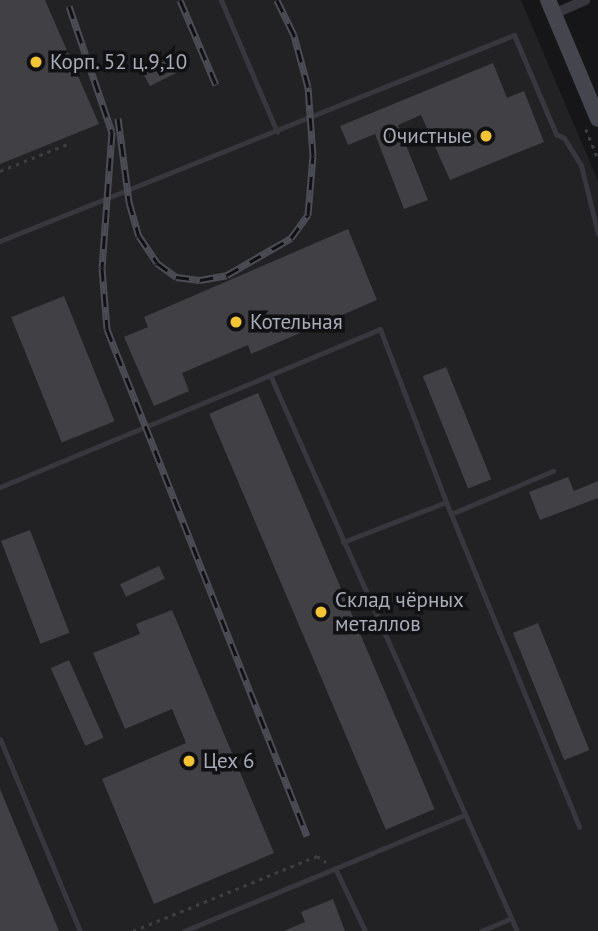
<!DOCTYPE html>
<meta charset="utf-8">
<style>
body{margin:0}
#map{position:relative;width:598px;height:931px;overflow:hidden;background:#161618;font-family:"PT Sans",sans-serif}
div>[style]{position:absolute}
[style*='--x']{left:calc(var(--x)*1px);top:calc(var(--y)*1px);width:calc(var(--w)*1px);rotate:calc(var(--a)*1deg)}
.built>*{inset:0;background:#222225}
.building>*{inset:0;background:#404045;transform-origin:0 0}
.path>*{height:2.5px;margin-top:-1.25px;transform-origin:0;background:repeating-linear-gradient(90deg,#3d3e44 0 3.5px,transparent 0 8.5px)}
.service>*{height:5px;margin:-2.5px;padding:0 2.5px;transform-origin:2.5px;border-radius:2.5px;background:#37373d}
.minor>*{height:10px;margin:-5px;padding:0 5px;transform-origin:5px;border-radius:5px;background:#37373d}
.secondary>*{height:16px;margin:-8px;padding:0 8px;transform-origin:8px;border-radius:8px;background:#45464d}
.rail>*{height:7px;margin-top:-3.5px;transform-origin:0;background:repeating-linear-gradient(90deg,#111113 0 13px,#4c4d54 0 26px);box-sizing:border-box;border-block:2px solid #4c4d54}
.dots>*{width:19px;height:19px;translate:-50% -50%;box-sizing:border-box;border:4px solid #111113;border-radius:50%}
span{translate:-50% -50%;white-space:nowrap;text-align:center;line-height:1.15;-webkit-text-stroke:7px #111113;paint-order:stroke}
.poi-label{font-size:21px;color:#a8abb8}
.left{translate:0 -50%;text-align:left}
.right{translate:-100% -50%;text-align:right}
</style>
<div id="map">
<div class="built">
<i style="clip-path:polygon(0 0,521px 0,598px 181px,598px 931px,0 931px)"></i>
</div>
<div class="building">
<i style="clip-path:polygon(0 0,45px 0,99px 124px,0 164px)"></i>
<i style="left:172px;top:57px;width:16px;height:33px;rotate:63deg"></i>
<i style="clip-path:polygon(493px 63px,507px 98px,524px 91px,544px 142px,450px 180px,421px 115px,398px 125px,428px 200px,404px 209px,375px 134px,348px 145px,340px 126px)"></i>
<i style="clip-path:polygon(348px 229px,377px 300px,251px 354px,248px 345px,182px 373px,189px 391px,154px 406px,124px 337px,148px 327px,144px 317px)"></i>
<i style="left:64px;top:296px;width:135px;height:57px;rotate:68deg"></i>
<i style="left:446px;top:367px;width:121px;height:25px;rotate:68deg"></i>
<i style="left:258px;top:393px;width:452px;height:53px;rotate:67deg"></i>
<i style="clip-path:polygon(568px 477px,574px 491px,598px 481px,598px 498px,540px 520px,529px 492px)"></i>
<i style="left:30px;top:530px;width:110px;height:31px;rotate:69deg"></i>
<i style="left:159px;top:566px;width:14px;height:43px;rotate:65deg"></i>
<i style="clip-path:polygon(172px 610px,274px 853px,154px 904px,102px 779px,186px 743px,172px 709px,125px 729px,93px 653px,140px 634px,136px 624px)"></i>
<i style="left:538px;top:623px;width:137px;height:27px;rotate:68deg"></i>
<i style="left:69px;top:660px;width:85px;height:20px;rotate:66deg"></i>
<i style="clip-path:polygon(0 789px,59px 931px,0 931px)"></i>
<i style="clip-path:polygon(333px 899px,345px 931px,284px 931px,305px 922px,301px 912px)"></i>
</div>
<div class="path">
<i style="--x:586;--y:129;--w:32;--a:68"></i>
<i style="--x:0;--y:171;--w:75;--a:-21.8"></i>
<i style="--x:133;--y:931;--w:199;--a:-22.2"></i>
<i style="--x:317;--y:856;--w:11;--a:34"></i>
</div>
<div class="service">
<i style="--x:221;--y:0;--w:143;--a:67"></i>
<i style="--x:0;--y:241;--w:554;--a:-21.84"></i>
<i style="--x:514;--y:35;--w:108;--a:67"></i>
<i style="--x:556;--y:134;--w:9;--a:27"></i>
<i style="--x:564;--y:138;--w:32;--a:58"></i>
<i style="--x:581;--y:165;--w:71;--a:76.2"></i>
<i style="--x:270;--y:375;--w:119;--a:-22.7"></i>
<i style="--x:380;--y:329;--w:185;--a:69.1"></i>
<i style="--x:0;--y:487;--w:292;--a:-22.5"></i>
<i style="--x:270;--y:375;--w:608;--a:66.05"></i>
<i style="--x:451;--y:514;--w:111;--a:-22.9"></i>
<i style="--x:343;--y:542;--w:110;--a:-21.2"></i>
<i style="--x:446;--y:502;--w:351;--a:67.7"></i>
<i style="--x:0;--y:739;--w:208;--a:67.4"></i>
<i style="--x:335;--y:868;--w:70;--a:64.5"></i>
<i style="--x:184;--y:931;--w:303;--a:-22.5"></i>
<i style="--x:481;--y:931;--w:33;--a:-23"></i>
</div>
<div class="minor">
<i style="--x:554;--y:14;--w:34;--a:-24"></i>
</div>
<div class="secondary">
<i style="--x:548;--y:0;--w:129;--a:67.2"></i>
</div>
<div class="rail">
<i style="--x:180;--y:0;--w:92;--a:67"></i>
<i style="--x:69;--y:6;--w:133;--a:71.2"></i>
<i style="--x:112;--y:132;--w:136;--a:94.2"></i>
<i style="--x:102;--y:268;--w:61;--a:85.3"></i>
<i style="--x:107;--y:329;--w:545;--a:68.47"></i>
<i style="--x:118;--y:118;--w:85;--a:82.5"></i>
<i style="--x:129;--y:202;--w:35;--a:74"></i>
<i style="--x:139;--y:236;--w:32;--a:56"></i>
<i style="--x:157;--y:263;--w:24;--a:36"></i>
<i style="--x:176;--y:277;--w:24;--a:7"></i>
<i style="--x:200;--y:280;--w:27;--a:-10"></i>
<i style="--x:227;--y:275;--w:74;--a:-30"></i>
<i style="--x:291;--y:238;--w:29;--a:-54"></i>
<i style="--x:308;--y:215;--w:59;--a:-85.2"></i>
<i style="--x:313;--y:156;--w:69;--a:-94.1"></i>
<i style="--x:308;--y:87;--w:54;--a:-105.1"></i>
<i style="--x:294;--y:35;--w:39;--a:-116"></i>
</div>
<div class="dots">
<i style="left:36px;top:62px;background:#f5c431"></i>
<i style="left:486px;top:136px;background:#f5c431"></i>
<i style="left:236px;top:322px;background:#f5c431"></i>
<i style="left:321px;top:612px;background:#f5c431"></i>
<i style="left:189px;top:761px;background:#f5c431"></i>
</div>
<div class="poi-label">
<span class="left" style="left:50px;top:62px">Корп. 52 ц.9,10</span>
<span class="right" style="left:472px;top:136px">Очистные</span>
<span class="left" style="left:250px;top:322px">Котельная</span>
<span class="left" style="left:335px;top:612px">Склад чёрных<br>металлов</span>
<span class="left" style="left:203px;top:761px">Цех 6</span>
</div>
</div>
